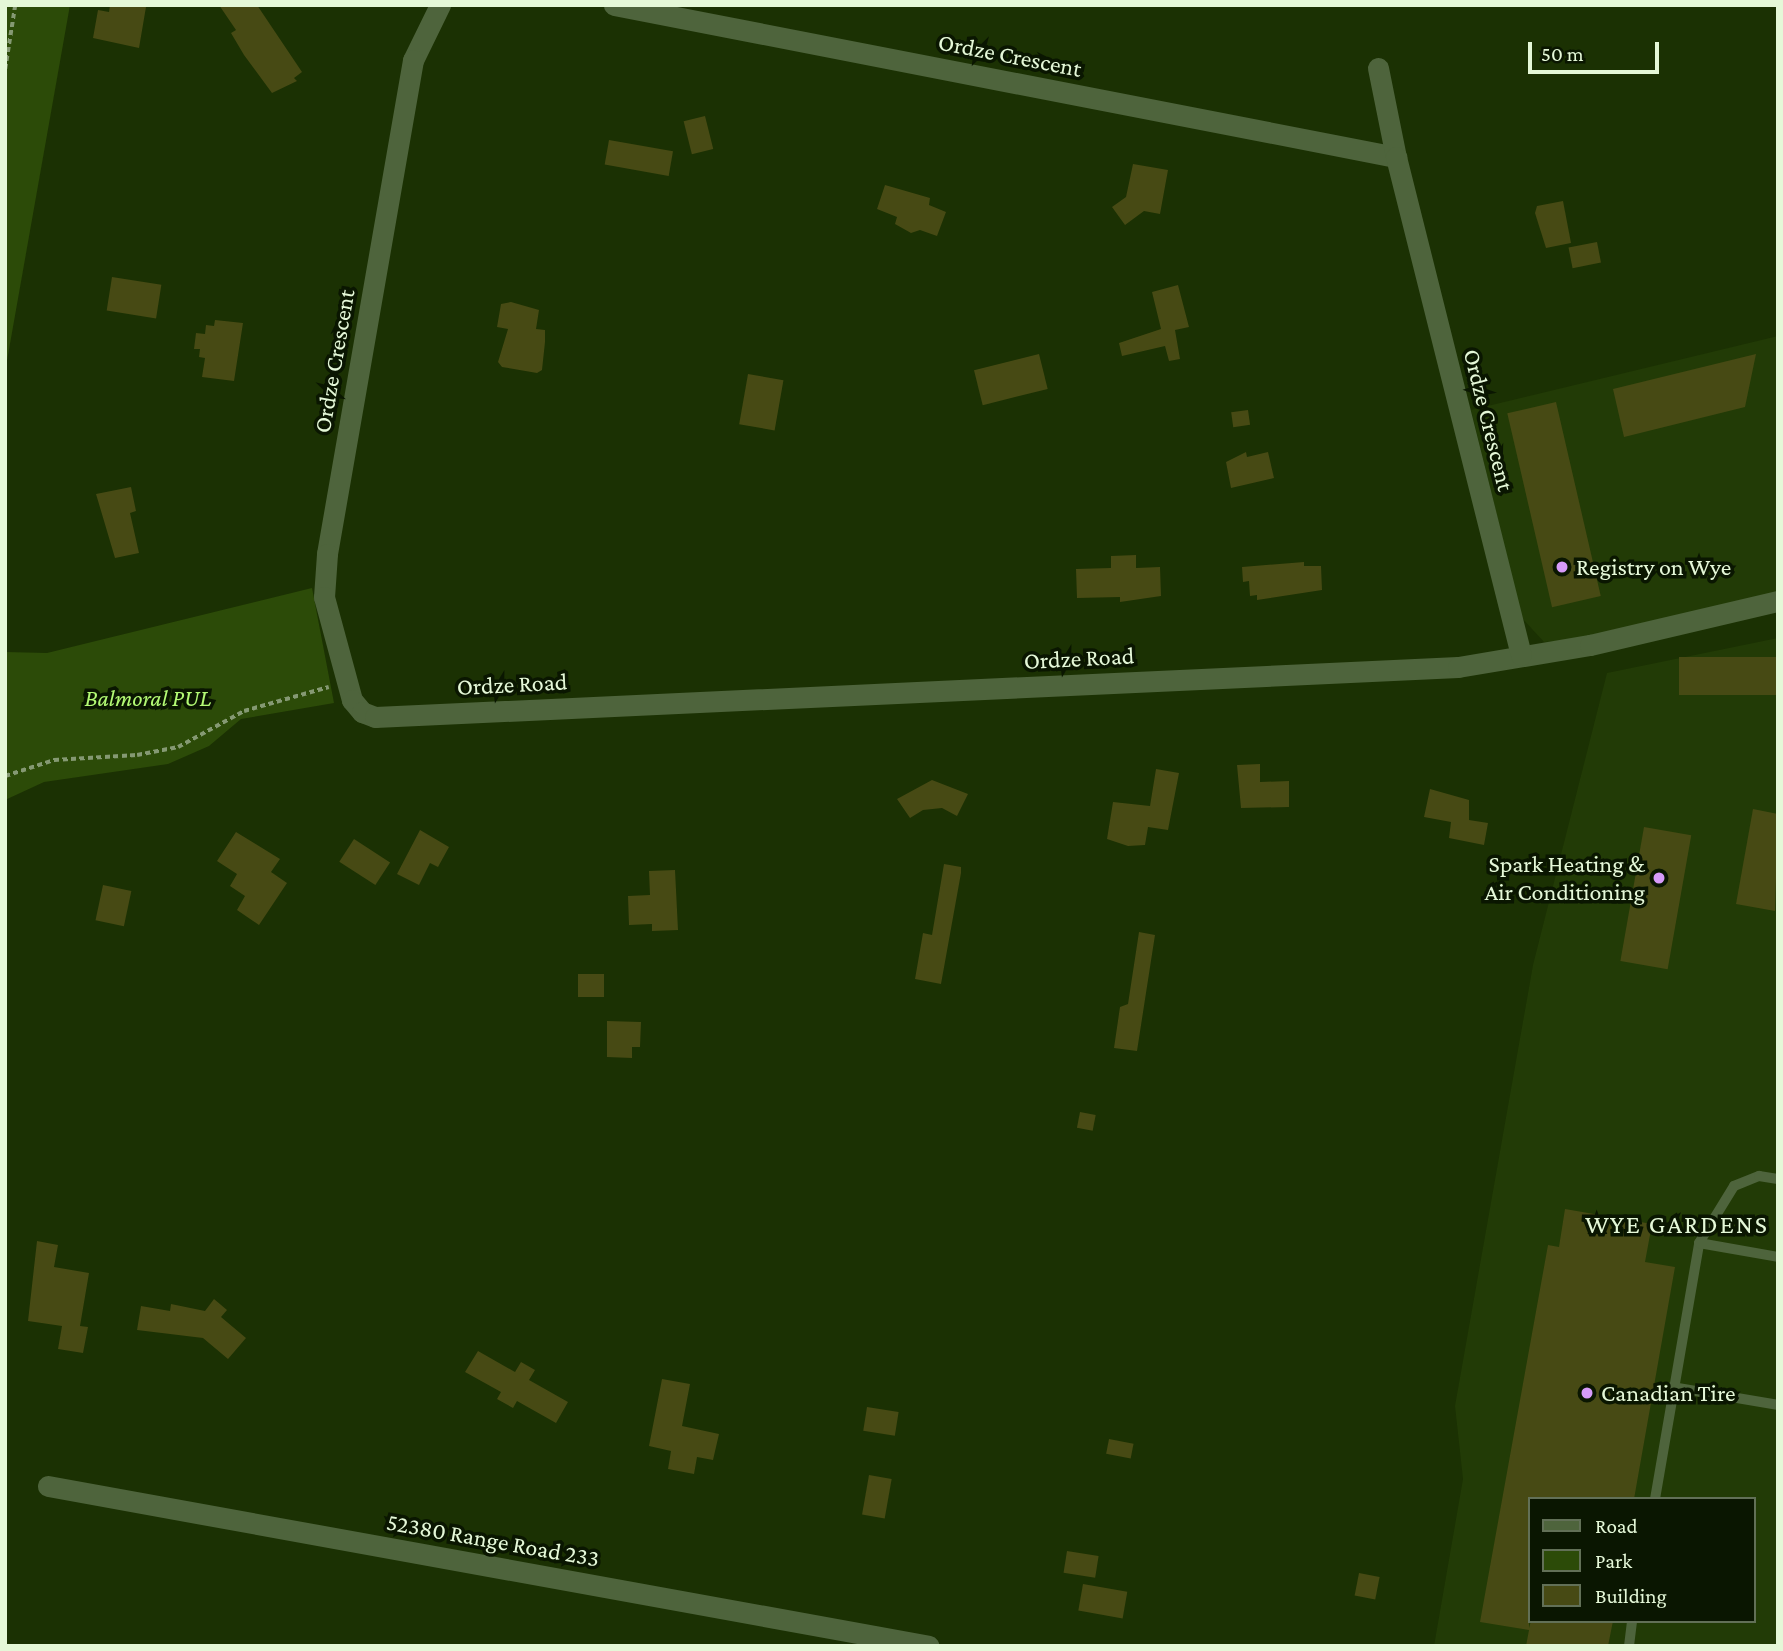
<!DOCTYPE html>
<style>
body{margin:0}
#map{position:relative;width:1783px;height:1651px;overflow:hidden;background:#1b3103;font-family:"Crimson Pro",serif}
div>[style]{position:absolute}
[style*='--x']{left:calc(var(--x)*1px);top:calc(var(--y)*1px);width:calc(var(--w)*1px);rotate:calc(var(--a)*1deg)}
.built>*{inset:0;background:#223b06}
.green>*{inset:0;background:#2c4b08}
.building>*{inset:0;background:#474a14;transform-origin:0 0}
.path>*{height:3.5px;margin-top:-1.75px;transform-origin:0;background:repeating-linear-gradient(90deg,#859973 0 5px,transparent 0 8.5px)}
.lane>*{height:10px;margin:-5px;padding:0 5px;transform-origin:5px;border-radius:5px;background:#4e643c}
.street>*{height:21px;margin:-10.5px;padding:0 10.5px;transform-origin:10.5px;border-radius:10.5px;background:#4e643c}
.dots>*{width:19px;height:19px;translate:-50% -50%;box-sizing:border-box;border:4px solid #0a1601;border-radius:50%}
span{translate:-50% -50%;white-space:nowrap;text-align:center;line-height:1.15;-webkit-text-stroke:7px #0a1601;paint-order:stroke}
.street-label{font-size:24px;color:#e5f8d8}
.poi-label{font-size:24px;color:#e5f8d8}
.left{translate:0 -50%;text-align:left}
.right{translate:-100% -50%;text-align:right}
.park-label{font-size:24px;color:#b4fb75;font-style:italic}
.neighbourhood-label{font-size:26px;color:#e5f8d8;letter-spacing:2px}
.frame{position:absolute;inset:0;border:7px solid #e5f8d8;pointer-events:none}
.legend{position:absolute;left:1528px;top:1497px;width:228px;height:126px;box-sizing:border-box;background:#0a1601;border:2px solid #627057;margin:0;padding:9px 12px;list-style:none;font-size:21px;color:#e5f8d8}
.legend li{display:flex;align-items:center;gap:14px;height:35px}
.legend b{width:35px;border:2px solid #627057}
.scale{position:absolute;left:1528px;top:42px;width:131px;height:32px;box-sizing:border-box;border:4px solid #e5f8d8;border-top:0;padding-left:9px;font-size:21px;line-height:24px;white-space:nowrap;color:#e5f8d8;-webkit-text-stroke:5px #0a1601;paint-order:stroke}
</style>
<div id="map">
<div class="built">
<i style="clip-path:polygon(1778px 336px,1778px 601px,1592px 638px,1544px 642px,1522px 618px,1471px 410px)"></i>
<i style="clip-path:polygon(evenodd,1778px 638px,1778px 1646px,1434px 1646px,1463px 1479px,1455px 1406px,1533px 965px,1607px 673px,1778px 638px,1529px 1499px,1753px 1499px,1753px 1621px,1529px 1621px,1529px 1499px)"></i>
</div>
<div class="green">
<i style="clip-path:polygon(5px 5px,70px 5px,5px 372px)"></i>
<i style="clip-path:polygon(312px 588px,334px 703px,241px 719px,209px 746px,168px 764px,44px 782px,5px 800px,5px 652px,47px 653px)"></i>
</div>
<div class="building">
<i style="clip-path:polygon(110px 5px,146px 7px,139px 48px,93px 38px,98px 10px,109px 12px)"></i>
<i style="clip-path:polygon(219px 5px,257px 5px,302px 72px,294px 78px,297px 81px,272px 93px,244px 55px,231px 33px,236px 30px)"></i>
<i style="left:705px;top:116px;width:34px;height:22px;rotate:76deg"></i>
<i style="left:609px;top:140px;width:65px;height:25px;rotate:10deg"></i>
<i style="clip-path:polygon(1133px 164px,1168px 170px,1160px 214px,1144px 211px,1125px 225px,1112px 207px,1126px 197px)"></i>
<i style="clip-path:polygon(885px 185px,930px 198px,929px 205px,946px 212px,937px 236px,920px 230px,911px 233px,895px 224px,897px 217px,877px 209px)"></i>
<i style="clip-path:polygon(1563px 201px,1571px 243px,1546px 248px,1535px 213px,1537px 206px)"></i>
<i style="left:1597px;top:242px;width:21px;height:29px;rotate:79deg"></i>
<i style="left:112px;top:277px;width:50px;height:34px;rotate:9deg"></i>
<i style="clip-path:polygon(1178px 285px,1189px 327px,1175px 330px,1180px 359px,1169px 361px,1165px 346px,1122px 356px,1119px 343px,1161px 329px,1152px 292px)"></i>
<i style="clip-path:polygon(511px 302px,539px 310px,536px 329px,545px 330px,545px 342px,542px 370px,537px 373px,502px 367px,498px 362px,508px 329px,497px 327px,501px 304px)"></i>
<i style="clip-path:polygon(215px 320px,243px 323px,234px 381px,202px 377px,205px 358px,199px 357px,200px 349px,194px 349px,196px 333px,205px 334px,206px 325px,214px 326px)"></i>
<i style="left:1039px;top:354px;width:36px;height:67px;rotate:76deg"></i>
<i style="clip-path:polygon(1756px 354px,1745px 407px,1624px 437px,1613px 389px)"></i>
<i style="left:748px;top:374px;width:36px;height:51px;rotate:10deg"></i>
<i style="left:1556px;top:402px;width:199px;height:50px;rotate:77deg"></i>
<i style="left:1248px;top:410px;width:15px;height:17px;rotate:82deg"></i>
<i style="clip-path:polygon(1246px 452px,1247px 457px,1268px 452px,1274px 478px,1231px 488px,1226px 462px)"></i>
<i style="clip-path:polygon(131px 487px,136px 511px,130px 513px,139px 553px,115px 558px,96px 494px)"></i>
<i style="clip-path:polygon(1136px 555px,1136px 568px,1160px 567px,1161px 596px,1120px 602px,1120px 597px,1077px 598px,1076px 569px,1111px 568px,1111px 556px)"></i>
<i style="clip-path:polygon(1304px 562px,1304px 566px,1321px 566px,1322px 590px,1257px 600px,1257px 595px,1250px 596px,1249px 581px,1243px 582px,1242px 567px)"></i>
<i style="left:1778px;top:657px;width:38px;height:99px;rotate:90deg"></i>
<i style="clip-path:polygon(1260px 764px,1260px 782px,1289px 781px,1289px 807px,1241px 808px,1237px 765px)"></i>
<i style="clip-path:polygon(1156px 769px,1179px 773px,1168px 830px,1148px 827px,1145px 845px,1128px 846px,1107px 839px,1113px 802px,1150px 806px)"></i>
<i style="clip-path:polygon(932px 780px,968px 794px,957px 816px,942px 808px,923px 810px,910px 818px,897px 799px)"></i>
<i style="clip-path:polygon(1430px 789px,1469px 800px,1469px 820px,1488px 823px,1484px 845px,1449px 838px,1451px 822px,1424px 817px)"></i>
<i style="clip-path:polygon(1753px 809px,1778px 814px,1775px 911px,1736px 904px)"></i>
<i style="left:1644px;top:827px;width:48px;height:136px;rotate:10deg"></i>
<i style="clip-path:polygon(420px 830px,449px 847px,438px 867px,430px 863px,419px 885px,397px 874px)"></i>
<i style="clip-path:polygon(236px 832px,280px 859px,271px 872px,287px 883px,259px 925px,237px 910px,245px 896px,230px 886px,237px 874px,217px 861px)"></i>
<i style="left:354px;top:839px;width:43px;height:27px;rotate:33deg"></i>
<i style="clip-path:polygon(944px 864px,961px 867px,961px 873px,941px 984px,915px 979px,923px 933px,932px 935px)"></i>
<i style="clip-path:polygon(675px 870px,678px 930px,652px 931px,652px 924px,629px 925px,628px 896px,650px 895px,649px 871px)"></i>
<i style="left:103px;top:885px;width:29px;height:36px;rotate:12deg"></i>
<i style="clip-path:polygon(1139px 932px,1155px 935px,1137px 1051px,1114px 1048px,1120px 1007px,1128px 1004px)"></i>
<i style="left:578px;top:974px;width:26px;height:23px"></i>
<i style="clip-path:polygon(607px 1021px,641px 1022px,640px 1047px,632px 1047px,632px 1058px,607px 1057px)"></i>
<i style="left:1080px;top:1112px;width:16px;height:16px;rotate:11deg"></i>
<i style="clip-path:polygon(1565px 1209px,1652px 1224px,1645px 1262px,1675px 1267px,1634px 1499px,1529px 1499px,1529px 1628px,1531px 1621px,1613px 1621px,1608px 1646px,1526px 1646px,1529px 1630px,1480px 1622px,1548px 1245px,1559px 1247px)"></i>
<i style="clip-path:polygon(37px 1241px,58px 1245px,54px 1267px,89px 1273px,80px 1326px,88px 1327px,83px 1353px,58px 1349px,62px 1326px,28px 1321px)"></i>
<i style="clip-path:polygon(214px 1299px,227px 1310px,221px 1317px,246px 1338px,228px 1359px,203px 1338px,137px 1330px,141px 1306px,170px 1311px,171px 1304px,205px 1311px)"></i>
<i style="clip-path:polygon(478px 1351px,515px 1372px,521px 1362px,535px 1370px,529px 1380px,568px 1402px,556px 1423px,517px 1401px,513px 1408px,497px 1399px,501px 1392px,465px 1372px)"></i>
<i style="clip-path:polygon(662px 1379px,690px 1384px,682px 1426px,719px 1434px,713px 1460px,697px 1457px,694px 1474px,668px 1469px,671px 1451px,649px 1446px)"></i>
<i style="left:867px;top:1407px;width:32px;height:24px;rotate:9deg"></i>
<i style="left:1109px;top:1439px;width:25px;height:15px;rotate:11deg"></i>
<i style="left:869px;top:1475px;width:23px;height:40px;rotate:10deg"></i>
<i style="left:1067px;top:1551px;width:32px;height:22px;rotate:9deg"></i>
<i style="left:1359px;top:1573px;width:21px;height:23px;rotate:11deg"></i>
<i style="left:1083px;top:1584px;width:45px;height:27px;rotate:10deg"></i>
</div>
<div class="path">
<i style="--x:5;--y:69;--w:65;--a:-81.1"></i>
<i style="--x:5;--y:776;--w:52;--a:-18.1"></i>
<i style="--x:54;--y:760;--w:83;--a:-3.4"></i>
<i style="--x:137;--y:755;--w:42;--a:-11"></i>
<i style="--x:178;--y:747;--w:75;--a:-28.6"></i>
<i style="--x:244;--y:711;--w:88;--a:-15.8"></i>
</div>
<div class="lane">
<i style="--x:1699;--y:1243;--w:67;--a:-58.4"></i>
<i style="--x:1734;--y:1186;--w:27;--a:-22"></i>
<i style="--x:1759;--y:1176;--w:19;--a:9"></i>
<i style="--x:1672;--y:1387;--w:108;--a:9.6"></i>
<i style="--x:1655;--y:1499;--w:260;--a:-80.2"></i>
<i style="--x:1699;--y:1243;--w:80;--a:10"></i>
<i style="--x:1629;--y:1646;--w:25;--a:-83"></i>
</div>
<div class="street">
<i style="--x:440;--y:5;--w:61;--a:116.1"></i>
<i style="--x:413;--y:60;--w:501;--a:99.88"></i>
<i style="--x:327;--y:554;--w:43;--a:94"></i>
<i style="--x:324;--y:597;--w:107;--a:74.8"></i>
<i style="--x:352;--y:700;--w:16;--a:50"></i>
<i style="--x:362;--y:712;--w:14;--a:21"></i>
<i style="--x:375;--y:717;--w:1084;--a:-2.64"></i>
<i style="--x:1458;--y:667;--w:134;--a:-9.5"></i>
<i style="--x:1590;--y:645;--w:193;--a:-13.2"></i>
<i style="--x:614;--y:5;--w:797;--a:11"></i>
<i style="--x:1378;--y:68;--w:91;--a:78.6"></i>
<i style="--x:1396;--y:157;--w:513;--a:75.91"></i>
<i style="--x:48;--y:1486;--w:895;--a:10.29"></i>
</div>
<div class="dots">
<i style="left:1562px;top:567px;background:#d79bf9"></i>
<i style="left:1659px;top:878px;background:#d79bf9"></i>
<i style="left:1587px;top:1393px;background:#d79bf9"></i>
</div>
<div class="street-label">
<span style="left:1010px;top:55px;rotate:11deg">Ordze Crescent</span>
<span style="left:334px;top:361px;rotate:-80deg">Ordze Crescent</span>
<span style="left:1489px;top:420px;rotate:76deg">Ordze Crescent</span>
<span style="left:1079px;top:658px;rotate:-3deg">Ordze Road</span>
<span style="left:512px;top:684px;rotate:-3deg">Ordze Road</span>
<span style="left:493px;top:1540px;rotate:10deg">52380 Range Road 233</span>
</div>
<div class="poi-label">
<span class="left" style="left:1576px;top:567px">Registry on Wye</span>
<span class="right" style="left:1645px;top:878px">Spark Heating &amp;<br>Air Conditioning</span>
<span class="left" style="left:1601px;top:1393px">Canadian Tire</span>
</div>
<div class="park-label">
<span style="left:148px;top:698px">Balmoral PUL</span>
</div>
<div class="neighbourhood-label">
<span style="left:1677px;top:1225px">WYE GARDENS</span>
</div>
<div class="frame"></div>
<ul class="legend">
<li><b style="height:9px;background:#4e643c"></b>Road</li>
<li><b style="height:19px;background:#2c4b08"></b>Park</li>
<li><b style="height:19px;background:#474a14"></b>Building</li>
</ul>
<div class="scale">50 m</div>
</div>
